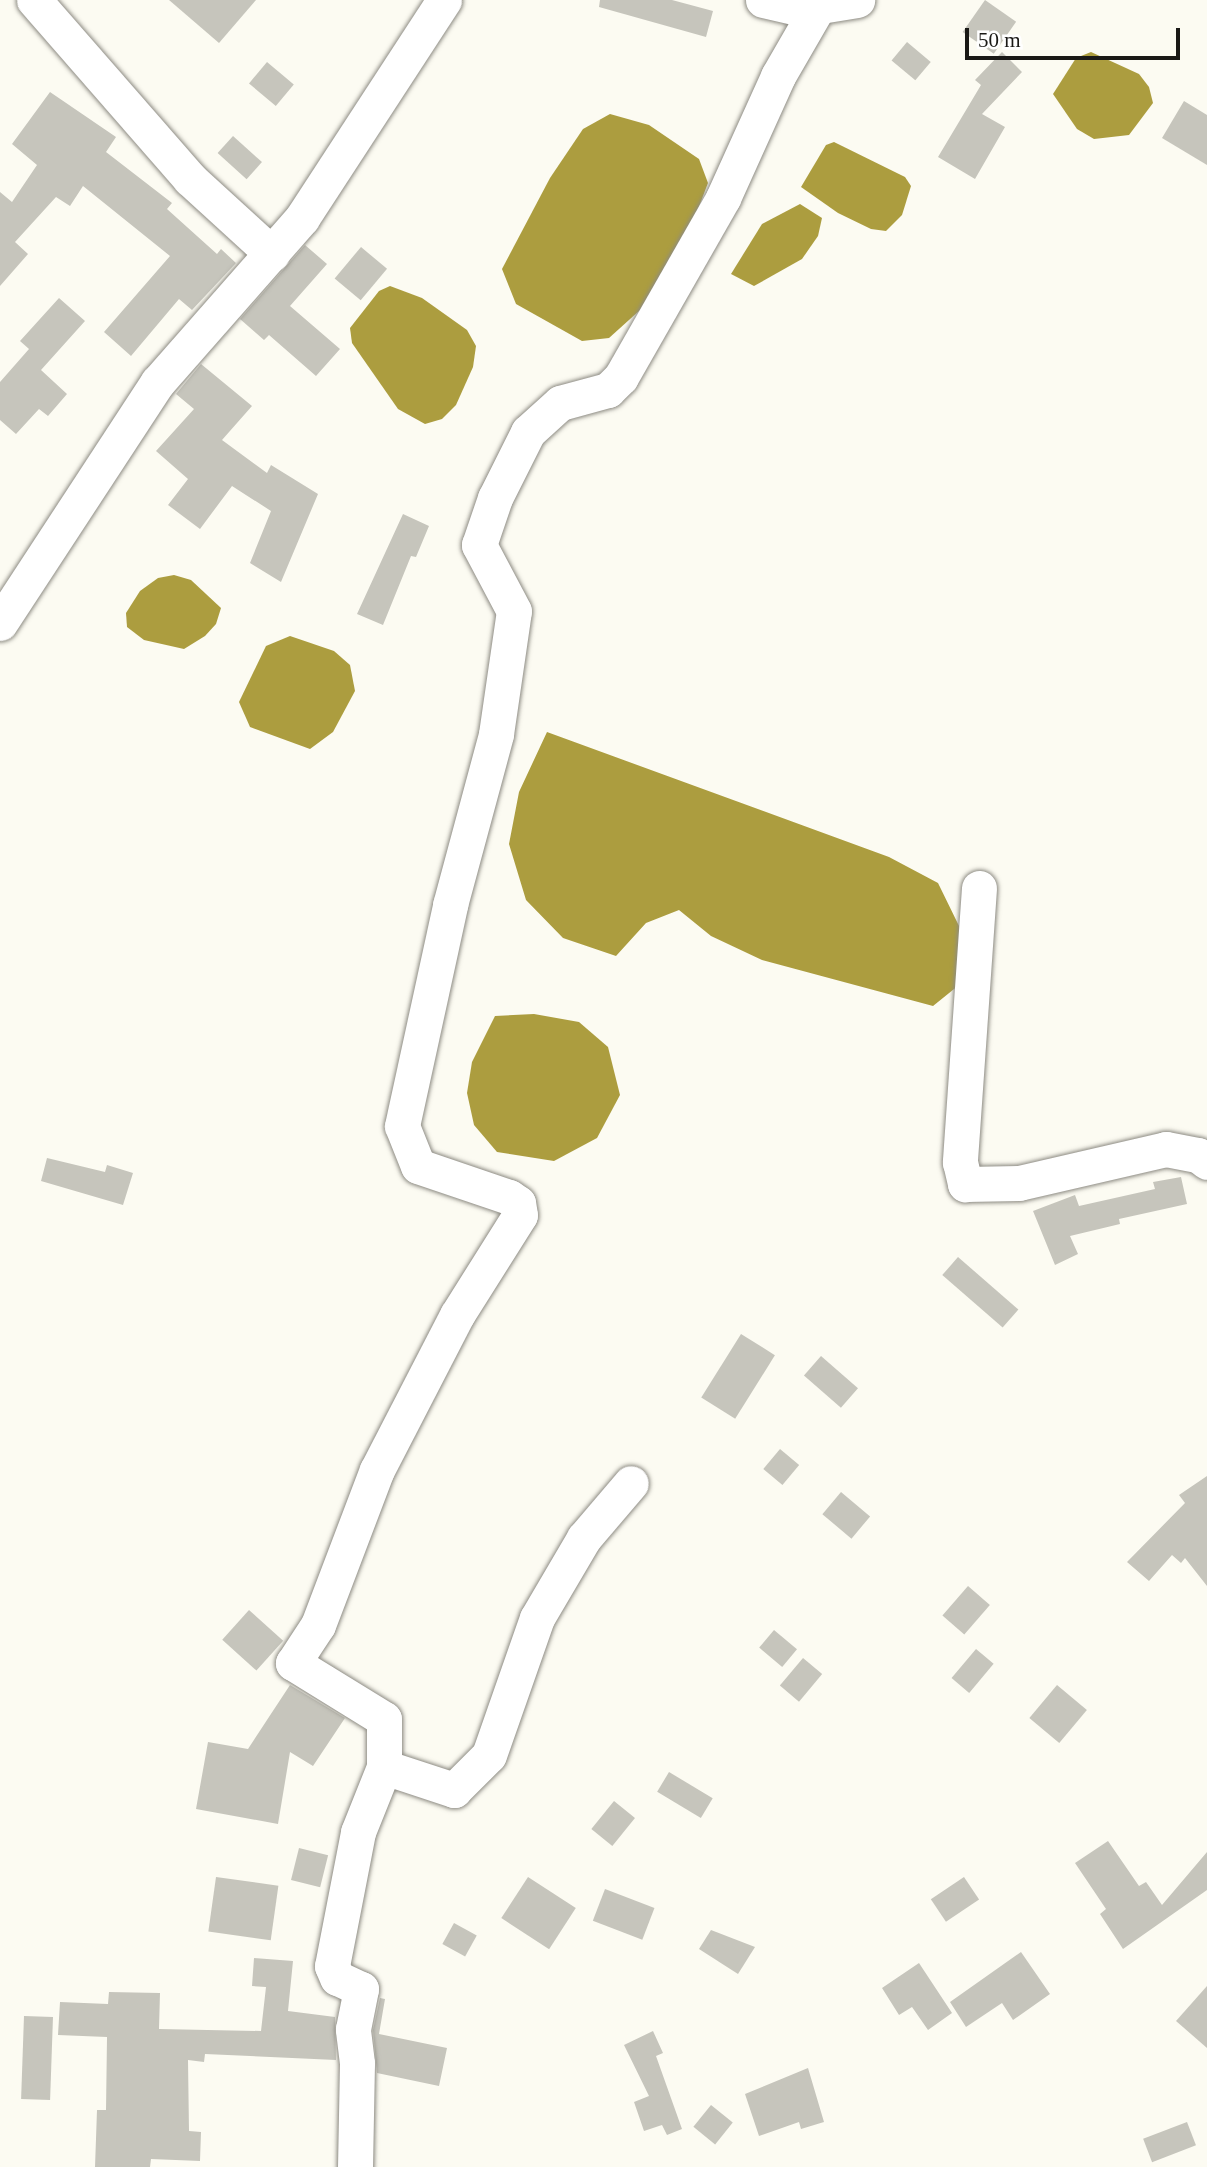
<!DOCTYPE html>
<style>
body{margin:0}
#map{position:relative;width:1207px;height:2167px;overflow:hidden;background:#fcfbf2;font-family:"Times New Roman",serif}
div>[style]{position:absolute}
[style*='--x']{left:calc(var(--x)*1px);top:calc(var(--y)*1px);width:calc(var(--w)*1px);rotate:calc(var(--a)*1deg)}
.water>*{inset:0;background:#ac9d3f}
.building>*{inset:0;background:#c6c5bc;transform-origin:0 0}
.roads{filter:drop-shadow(0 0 2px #8d8b83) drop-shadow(0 0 2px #8d8b83)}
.minor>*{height:35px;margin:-17.5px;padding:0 17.5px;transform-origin:17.5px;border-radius:17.5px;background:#fff}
span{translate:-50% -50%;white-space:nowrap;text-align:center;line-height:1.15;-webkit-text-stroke:7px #fff;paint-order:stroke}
.scale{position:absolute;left:965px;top:28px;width:215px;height:32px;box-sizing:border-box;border:4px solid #1a1916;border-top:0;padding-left:9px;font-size:21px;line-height:24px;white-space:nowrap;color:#1a1916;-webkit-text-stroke:5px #fff;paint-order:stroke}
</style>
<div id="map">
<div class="water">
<i style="clip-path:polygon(1091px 52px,1139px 74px,1149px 87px,1153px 103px,1129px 135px,1094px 139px,1077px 129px,1053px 94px,1076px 58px)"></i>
<i style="clip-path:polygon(610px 114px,649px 125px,699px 159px,708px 183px,685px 243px,649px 302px,609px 338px,582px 341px,516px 304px,502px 269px,550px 178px,583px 129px)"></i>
<i style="clip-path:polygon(834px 142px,905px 177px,911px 186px,902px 215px,886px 231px,871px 229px,838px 213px,801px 187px,826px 145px)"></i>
<i style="clip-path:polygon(800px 204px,822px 218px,818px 236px,802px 259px,754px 286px,731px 274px,762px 224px)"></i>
<i style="clip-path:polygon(390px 286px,422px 298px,467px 330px,476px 346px,473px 367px,456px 405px,442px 419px,425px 424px,398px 409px,352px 343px,350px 328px,379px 291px)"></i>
<i style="clip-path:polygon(174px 575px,191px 580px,221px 608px,216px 624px,205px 636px,184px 649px,144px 640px,127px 627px,126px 613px,140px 591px,158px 578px)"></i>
<i style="clip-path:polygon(290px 636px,334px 651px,350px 665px,355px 691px,333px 732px,310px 749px,250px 727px,239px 702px,266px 646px)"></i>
<i style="clip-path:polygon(547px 732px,889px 857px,938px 883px,960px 928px,964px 981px,933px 1006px,762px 960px,711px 936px,679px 910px,646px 923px,616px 956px,563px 938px,526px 900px,509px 844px,519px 792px)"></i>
<i style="clip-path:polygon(534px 1014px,579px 1022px,608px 1047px,620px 1095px,597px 1138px,554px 1161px,497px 1152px,474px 1125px,467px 1093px,472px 1062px,495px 1016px)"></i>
</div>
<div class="building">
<i style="clip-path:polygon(169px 0,256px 0,219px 43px)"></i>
<i style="clip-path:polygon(600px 0,672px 0,713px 11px,706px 37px,599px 7px)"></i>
<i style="left:985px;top:0;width:38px;height:39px;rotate:35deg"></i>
<i style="left:907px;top:42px;width:31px;height:24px;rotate:40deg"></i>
<i style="clip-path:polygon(1002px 52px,1022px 72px,982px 114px,1005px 127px,975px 179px,938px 157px,981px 85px,975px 80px)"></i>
<i style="left:267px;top:62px;width:35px;height:28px;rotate:40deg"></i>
<i style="clip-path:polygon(50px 92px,116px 137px,106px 152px,172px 203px,167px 209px,217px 254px,221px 249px,236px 263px,192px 310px,179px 299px,131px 356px,104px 332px,170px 256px,83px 186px,70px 206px,56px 197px,15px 242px,28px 254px,0 286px,0 192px,12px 202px,37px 165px,12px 144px)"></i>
<i style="clip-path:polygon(1184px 101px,1207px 115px,1207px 165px,1162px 138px)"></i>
<i style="left:233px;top:136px;width:39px;height:23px;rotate:42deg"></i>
<i style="clip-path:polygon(305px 245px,327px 264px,290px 306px,340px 349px,316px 376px,269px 335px,264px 340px,240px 319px)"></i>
<i style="left:361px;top:247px;width:34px;height:41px;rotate:40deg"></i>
<i style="clip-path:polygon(59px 298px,85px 321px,41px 370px,67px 394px,48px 416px,39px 409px,16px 434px,0 420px,0 382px,29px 349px,20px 341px)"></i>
<i style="clip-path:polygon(201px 364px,252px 406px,222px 440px,267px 473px,271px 465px,318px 494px,281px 582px,250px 563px,271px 511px,232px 486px,200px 529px,168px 505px,188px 479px,156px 451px,194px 409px,176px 394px)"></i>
<i style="clip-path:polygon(403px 514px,429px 526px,416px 557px,411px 556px,383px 625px,357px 614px)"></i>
<i style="clip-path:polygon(47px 1158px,105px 1172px,107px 1165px,133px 1173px,123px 1205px,41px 1181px)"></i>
<i style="clip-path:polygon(1181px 1177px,1187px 1204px,1119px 1219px,1120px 1224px,1070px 1236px,1078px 1254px,1055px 1265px,1033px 1211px,1075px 1195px,1079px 1206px,1155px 1189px,1153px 1182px)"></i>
<i style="left:958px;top:1257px;width:80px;height:24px;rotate:41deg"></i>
<i style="left:741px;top:1334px;width:40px;height:75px;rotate:32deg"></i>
<i style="left:821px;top:1356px;width:49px;height:26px;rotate:41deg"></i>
<i style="left:780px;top:1449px;width:25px;height:26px;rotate:40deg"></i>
<i style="clip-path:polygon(1207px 1476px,1207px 1586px,1185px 1558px,1181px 1563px,1172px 1555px,1149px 1581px,1127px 1562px,1185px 1503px,1179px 1495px)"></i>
<i style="left:841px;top:1492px;width:38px;height:29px;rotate:40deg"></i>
<i style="left:968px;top:1586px;width:29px;height:39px;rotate:41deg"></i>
<i style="left:249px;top:1610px;width:46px;height:40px;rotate:42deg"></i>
<i style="left:774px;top:1630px;width:30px;height:23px;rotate:40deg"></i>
<i style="left:976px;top:1649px;width:23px;height:38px;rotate:40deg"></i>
<i style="left:803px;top:1658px;width:25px;height:36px;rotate:40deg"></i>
<i style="clip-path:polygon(290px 1685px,345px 1718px,313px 1766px,290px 1752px,278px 1824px,196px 1809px,208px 1742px,248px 1749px)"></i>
<i style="left:1057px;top:1685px;width:39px;height:43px;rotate:40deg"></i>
<i style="left:669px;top:1772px;width:51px;height:23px;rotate:31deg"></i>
<i style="left:614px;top:1801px;width:27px;height:36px;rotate:39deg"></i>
<i style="clip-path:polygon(1108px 1841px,1139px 1886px,1146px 1882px,1162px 1905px,1207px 1852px,1207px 1890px,1123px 1949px,1100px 1914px,1106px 1909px,1075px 1863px)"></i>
<i style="left:299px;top:1848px;width:30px;height:33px;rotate:14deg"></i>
<i style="left:216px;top:1877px;width:63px;height:55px;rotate:8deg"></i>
<i style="left:528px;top:1877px;width:57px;height:49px;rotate:33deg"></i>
<i style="left:964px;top:1877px;width:27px;height:40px;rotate:56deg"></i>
<i style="left:605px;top:1889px;width:53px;height:34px;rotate:21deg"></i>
<i style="left:454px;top:1923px;width:26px;height:24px;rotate:29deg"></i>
<i style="clip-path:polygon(711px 1930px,755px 1947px,738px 1974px,699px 1949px)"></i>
<i style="clip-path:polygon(1021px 1952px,1050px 1994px,1013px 2020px,1002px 2003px,966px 2027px,950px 2002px)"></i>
<i style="clip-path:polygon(254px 1958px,293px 1961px,288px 2011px,335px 2017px,336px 2060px,205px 2054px,204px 2062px,188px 2060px,189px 2131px,201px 2132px,200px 2161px,151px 2159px,150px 2167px,95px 2167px,97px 2110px,106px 2110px,107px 2037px,58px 2035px,60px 2002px,108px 2004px,109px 1992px,160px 1993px,159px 2029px,261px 2031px,266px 1987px,252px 1986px)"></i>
<i style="clip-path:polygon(919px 1963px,952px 2013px,928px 2030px,912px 2007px,899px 2015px,882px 1988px)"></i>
<i style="clip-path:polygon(1207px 1986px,1207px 2048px,1176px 2021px)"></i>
<i style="clip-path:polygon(380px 1998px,385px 1999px,379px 2034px,447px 2048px,439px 2086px,377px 2073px,373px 2030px)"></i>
<i style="left:24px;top:2016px;width:29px;height:83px;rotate:2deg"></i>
<i style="clip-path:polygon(653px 2031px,663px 2053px,656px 2056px,682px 2129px,667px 2135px,662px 2125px,644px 2131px,634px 2102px,649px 2096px,624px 2045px)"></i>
<i style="clip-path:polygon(808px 2068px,824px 2122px,801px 2129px,799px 2122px,759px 2136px,745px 2094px)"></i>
<i style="left:711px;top:2105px;width:28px;height:28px;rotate:39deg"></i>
<i style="left:1187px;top:2122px;width:25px;height:47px;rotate:69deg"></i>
</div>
<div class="roads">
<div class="minor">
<i style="--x:34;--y:0;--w:237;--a:48.9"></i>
<i style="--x:190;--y:179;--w:111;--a:42.4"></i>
<i style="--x:763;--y:0;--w:40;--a:13"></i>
<i style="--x:802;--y:9;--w:56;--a:-9.3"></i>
<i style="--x:0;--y:623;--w:288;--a:-56.8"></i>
<i style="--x:158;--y:382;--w:218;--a:-48.7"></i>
<i style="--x:302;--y:218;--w:260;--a:-56.9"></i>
<i style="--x:979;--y:888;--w:275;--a:94"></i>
<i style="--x:960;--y:1162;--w:23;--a:77"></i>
<i style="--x:965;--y:1184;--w:54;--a:-1.1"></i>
<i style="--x:1019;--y:1183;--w:151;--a:-13"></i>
<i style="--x:1166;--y:1149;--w:33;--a:11"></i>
<i style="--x:1198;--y:1155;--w:11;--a:38"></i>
<i style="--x:384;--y:1767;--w:74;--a:18.2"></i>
<i style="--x:454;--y:1790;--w:49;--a:-45"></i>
<i style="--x:489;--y:1755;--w:145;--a:-70.7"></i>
<i style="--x:537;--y:1618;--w:93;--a:-59.6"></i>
<i style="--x:584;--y:1538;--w:72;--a:-49.5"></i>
<i style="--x:355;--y:2167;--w:104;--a:-88.9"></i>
<i style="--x:357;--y:2063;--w:34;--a:-97"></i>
<i style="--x:353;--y:2029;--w:41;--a:-78.7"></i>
<i style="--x:361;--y:1989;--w:26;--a:-155"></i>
<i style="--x:337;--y:1978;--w:13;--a:-113"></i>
<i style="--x:332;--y:1966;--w:136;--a:-79"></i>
<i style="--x:358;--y:1832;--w:70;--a:-68.2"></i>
<i style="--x:384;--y:1767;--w:48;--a:-90"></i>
<i style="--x:384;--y:1719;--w:107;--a:-148.4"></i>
<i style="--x:293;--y:1663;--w:45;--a:-56.7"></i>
<i style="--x:318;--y:1625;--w:166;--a:-69.2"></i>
<i style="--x:377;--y:1470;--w:174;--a:-62.7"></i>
<i style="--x:457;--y:1315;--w:118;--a:-57.8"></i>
<i style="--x:520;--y:1215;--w:12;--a:-99"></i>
<i style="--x:518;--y:1203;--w:11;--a:-146"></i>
<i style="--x:509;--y:1197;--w:96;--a:-161.2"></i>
<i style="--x:418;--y:1166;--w:43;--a:-111.8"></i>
<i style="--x:402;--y:1126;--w:226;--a:-77.7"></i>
<i style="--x:450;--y:905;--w:177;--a:-74.9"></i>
<i style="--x:496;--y:734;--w:124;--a:-81.7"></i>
<i style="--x:514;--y:611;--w:75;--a:-117.9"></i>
<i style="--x:479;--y:545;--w:50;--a:-71.2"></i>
<i style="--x:495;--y:498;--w:74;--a:-63.4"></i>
<i style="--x:528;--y:432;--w:43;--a:-42.2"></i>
<i style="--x:560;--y:403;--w:50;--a:-15.2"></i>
<i style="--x:608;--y:390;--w:18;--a:-45"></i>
<i style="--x:621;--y:377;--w:206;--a:-60.3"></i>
<i style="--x:723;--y:198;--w:134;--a:-65.7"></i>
<i style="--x:778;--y:76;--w:82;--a:-60"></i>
</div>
</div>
<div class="scale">50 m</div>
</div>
